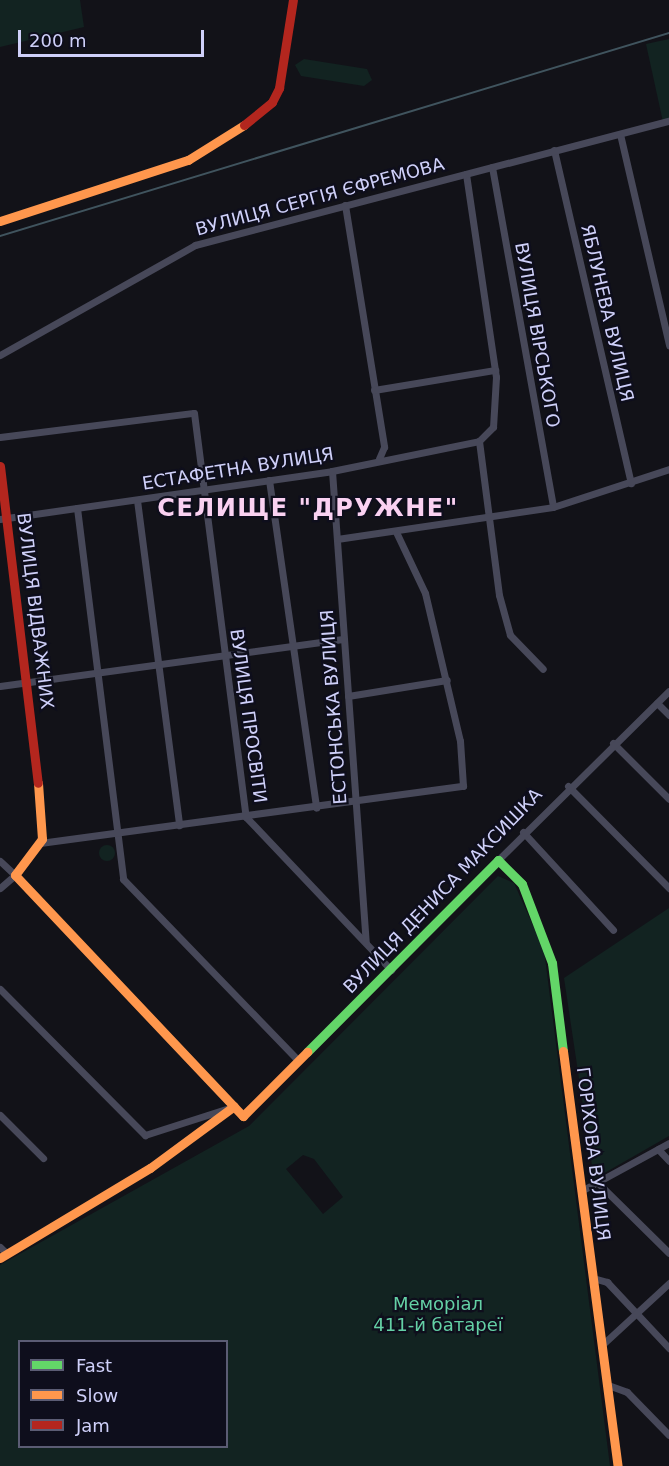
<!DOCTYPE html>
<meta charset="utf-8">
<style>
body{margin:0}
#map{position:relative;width:669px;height:1466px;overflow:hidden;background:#121218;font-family:"DejaVu Sans",sans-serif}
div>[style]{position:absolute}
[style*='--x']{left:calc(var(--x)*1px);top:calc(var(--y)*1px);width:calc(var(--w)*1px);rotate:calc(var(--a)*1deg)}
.green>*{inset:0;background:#122321}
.round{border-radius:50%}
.street>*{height:7px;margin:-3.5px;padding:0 3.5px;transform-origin:3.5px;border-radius:3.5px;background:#474859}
.fast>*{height:9px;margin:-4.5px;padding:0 4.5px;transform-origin:4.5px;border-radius:4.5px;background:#63d668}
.slow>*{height:9px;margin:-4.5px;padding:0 4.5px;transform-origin:4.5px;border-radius:4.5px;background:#ff974d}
.jam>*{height:9px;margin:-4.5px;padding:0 4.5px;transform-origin:4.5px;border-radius:4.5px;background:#b3261e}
.tram>*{height:1.5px;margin:-0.75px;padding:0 0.75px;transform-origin:0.75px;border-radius:0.75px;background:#40545e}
span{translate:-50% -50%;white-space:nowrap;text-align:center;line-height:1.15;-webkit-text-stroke:4.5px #0e0e1c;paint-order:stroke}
.street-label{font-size:18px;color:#cfd0f9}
.park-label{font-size:18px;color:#64d0a5}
.district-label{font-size:24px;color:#fad1f1;font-weight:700;letter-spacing:1.5px}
.legend{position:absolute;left:18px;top:1340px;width:210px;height:108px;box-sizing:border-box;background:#0e0e1c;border:2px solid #5b5c74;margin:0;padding:8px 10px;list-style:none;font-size:18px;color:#cfd0f9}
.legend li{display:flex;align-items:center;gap:12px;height:30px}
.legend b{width:30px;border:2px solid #5b5c74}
.scale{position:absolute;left:18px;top:30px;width:186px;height:27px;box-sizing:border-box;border:3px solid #cfd0f9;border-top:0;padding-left:8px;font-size:18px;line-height:21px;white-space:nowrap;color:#cfd0f9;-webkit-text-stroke:4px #0e0e1c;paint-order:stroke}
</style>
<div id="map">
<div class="green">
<i style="clip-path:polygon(0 0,80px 0,84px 27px,0 47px)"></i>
<i style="clip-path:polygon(669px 39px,669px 120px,663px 122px,646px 44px)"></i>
<i style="clip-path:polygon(304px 59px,367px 69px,372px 80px,364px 86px,301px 76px,295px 65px)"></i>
<i class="round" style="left:99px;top:845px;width:16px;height:16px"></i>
<i style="clip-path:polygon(evenodd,498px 876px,514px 883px,544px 950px,610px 1466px,0 1466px,0 1265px,249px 1126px,498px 876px,303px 1155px,314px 1159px,343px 1197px,323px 1214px,286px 1169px,303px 1155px,498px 876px,20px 1342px,226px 1342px,226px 1446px,20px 1446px,20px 1342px)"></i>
<i style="clip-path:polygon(669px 908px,669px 1136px,594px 1179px,564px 978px)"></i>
</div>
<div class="street">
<i style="--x:620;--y:134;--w:217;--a:76.9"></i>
<i style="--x:554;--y:150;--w:342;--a:77"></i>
<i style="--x:492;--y:167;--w:345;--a:79.8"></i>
<i style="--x:466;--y:174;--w:205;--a:81.6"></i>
<i style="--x:496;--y:377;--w:50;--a:93.4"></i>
<i style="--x:493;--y:427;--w:20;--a:135"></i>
<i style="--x:479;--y:441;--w:155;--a:82.6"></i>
<i style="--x:499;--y:595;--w:41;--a:74.6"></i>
<i style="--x:510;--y:635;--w:47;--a:45.9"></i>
<i style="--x:345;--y:205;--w:245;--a:80.8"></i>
<i style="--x:384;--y:447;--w:13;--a:113"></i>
<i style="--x:0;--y:355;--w:224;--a:-29.4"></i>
<i style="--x:195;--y:245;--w:490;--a:-14.7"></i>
<i style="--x:374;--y:390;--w:123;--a:-9.4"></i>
<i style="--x:0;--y:437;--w:195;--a:-7.1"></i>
<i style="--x:194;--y:413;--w:407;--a:82.7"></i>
<i style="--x:246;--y:817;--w:211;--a:46.5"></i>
<i style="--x:332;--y:471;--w:472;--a:85.9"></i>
<i style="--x:269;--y:480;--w:331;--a:81.8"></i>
<i style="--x:137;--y:500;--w:328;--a:82.6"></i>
<i style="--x:77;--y:508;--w:374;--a:82.9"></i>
<i style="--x:123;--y:879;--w:253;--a:46"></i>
<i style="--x:0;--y:519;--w:335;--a:-8.2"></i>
<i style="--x:332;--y:471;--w:150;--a:-11.5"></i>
<i style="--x:337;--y:539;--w:218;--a:-8.4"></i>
<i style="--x:553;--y:507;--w:122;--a:-18.1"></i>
<i style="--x:0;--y:686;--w:346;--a:-7.8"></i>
<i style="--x:348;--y:696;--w:100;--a:-9.2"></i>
<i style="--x:657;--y:703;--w:17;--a:45"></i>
<i style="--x:613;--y:743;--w:79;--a:45"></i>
<i style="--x:568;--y:786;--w:144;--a:45.3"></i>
<i style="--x:523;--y:832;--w:133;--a:47.4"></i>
<i style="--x:40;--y:843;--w:427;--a:-7.7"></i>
<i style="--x:463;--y:786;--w:45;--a:-93.8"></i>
<i style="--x:460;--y:741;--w:152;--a:-103.3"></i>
<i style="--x:425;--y:593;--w:68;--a:-115.4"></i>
<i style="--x:498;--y:860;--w:240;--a:-44.7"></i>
<i style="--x:0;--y:861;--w:21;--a:43"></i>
<i style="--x:15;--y:875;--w:20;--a:139"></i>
<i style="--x:0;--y:989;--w:206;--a:45.2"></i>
<i style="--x:145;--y:1135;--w:85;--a:-17.8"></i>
<i style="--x:0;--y:1115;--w:61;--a:45"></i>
<i style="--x:658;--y:1149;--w:16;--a:47"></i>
<i style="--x:597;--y:1182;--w:101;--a:44.6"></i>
<i style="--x:581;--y:1191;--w:100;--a:-28.6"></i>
<i style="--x:0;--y:1247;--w:10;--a:45"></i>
<i style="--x:593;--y:1278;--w:15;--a:16"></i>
<i style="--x:607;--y:1282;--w:91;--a:46.8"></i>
<i style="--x:603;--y:1344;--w:90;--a:-42.7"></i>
<i style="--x:608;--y:1385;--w:20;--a:20"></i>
<i style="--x:627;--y:1392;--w:60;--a:45.7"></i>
</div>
<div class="fast">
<i style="--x:307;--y:1052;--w:271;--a:-45.1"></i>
<i style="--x:498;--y:860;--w:34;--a:45"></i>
<i style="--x:522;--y:884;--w:85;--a:69.2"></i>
<i style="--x:552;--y:963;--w:89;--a:82.9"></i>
</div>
<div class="slow">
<i style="--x:0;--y:221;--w:198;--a:-18"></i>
<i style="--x:188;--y:160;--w:66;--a:-32"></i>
<i style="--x:38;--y:783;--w:56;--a:85.9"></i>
<i style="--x:42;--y:839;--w:45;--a:126.9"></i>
<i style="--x:15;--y:875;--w:332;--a:46.6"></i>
<i style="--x:243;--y:1116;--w:91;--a:-45"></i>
<i style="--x:563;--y:1051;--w:419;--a:82.5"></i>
<i style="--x:0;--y:1258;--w:175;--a:-31"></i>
<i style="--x:150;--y:1168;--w:104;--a:-36.4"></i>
</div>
<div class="jam">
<i style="--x:244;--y:125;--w:36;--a:-39"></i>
<i style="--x:272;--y:102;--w:16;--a:-63"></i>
<i style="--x:279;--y:88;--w:89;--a:-81"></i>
<i style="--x:0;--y:466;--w:319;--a:83.2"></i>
</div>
<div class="tram">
<i style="--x:0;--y:236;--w:699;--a:-16.88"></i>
</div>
<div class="street-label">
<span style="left:320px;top:197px;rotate:-15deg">ВУЛИЦЯ СЕРГІЯ ЄФРЕМОВА</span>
<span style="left:607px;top:313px;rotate:77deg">ЯБЛУНЕВА ВУЛИЦЯ</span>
<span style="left:537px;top:335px;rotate:80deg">ВУЛИЦЯ ВІРСЬКОГО</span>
<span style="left:238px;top:469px;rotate:-9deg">ЕСТАФЕТНА ВУЛИЦЯ</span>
<span style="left:35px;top:611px;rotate:83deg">ВУЛИЦЯ ВІДВАЖНИХ</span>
<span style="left:334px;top:707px;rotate:-94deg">ЕСТОНСЬКА ВУЛИЦЯ</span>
<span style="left:248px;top:716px;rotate:82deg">ВУЛИЦЯ ПРОСВІТИ</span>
<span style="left:443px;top:891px;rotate:-46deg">ВУЛИЦЯ ДЕНИСА МАКСИШКА</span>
<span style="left:593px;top:1154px;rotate:83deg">ГОРІХОВА ВУЛИЦЯ</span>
</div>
<div class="park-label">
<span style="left:438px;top:1315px">Меморіал<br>411-й батареї</span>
</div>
<div class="district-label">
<span style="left:308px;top:509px">СЕЛИЩЕ "ДРУЖНЕ"</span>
</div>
<ul class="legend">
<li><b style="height:8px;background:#63d668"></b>Fast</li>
<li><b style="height:8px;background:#ff974d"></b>Slow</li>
<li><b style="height:8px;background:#b3261e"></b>Jam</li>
</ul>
<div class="scale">200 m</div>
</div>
